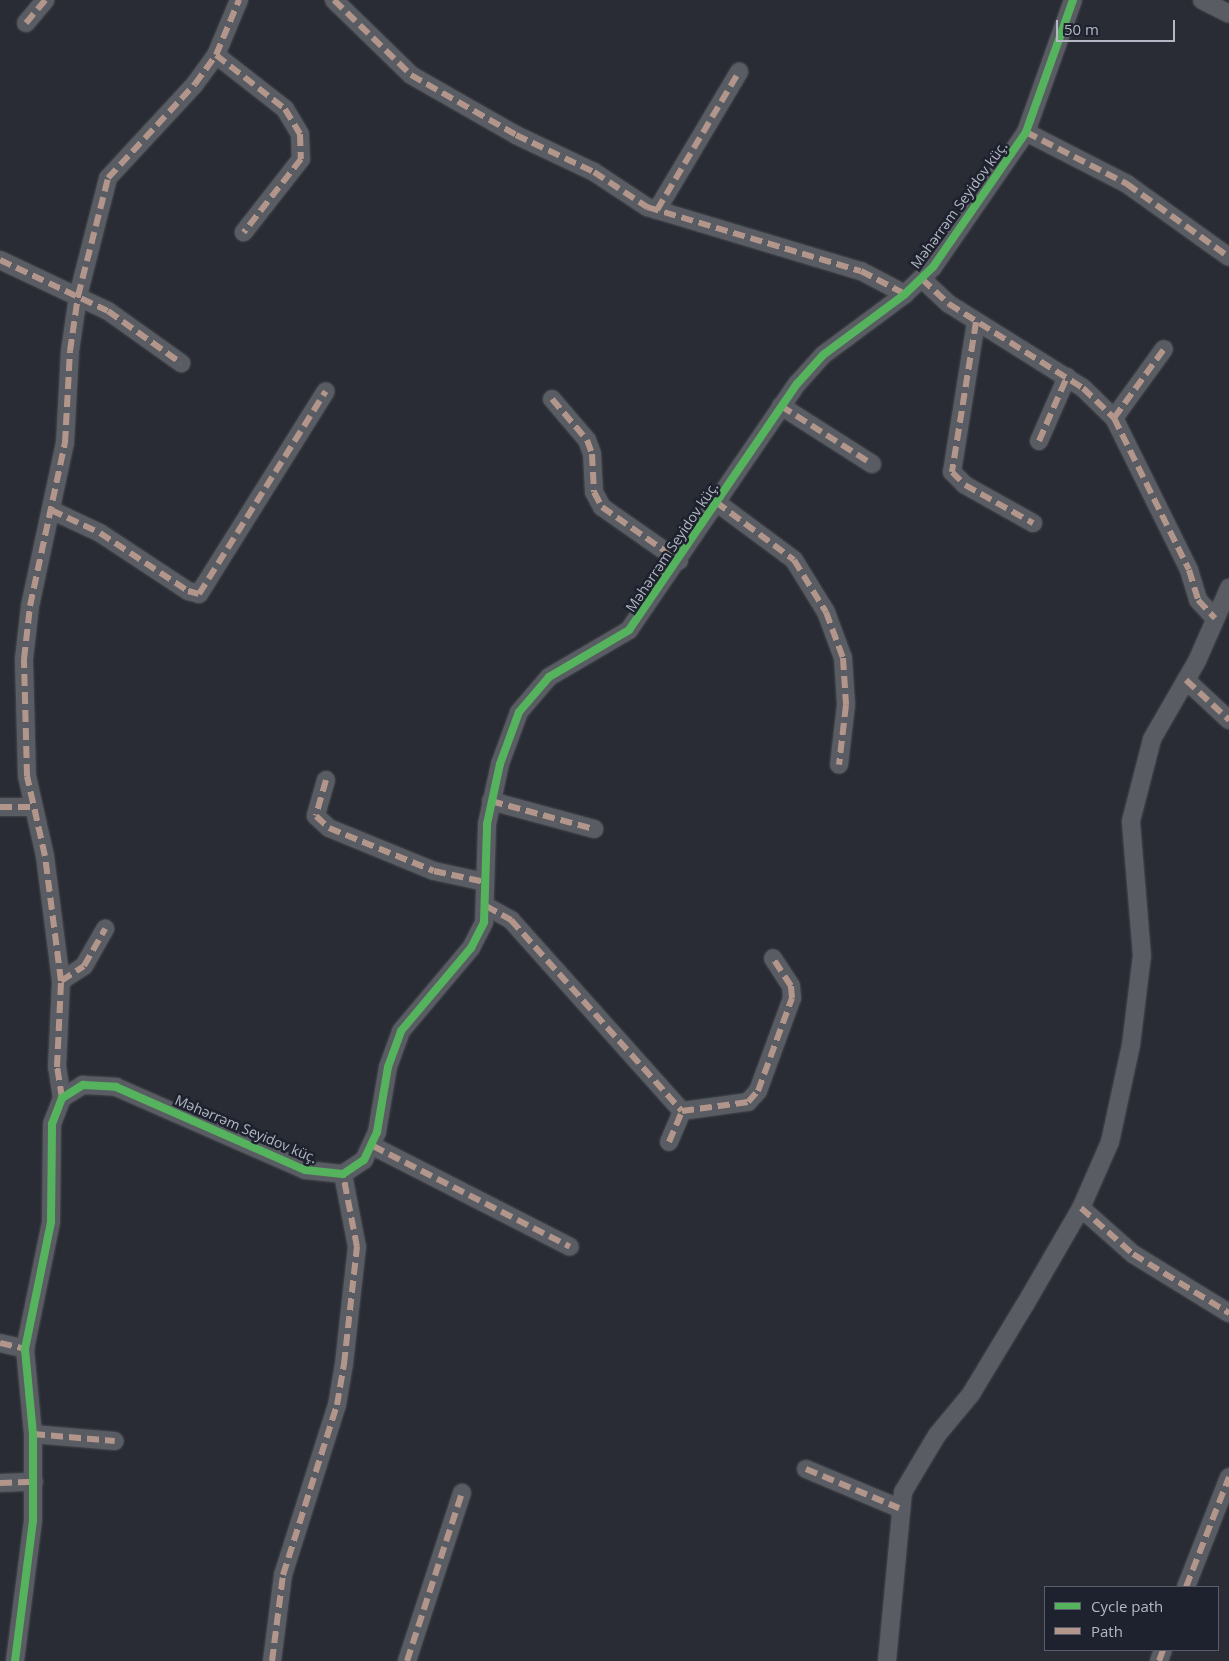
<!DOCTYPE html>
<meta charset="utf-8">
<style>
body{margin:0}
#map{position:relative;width:1229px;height:1661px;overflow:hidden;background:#292c34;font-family:"Open Sans",sans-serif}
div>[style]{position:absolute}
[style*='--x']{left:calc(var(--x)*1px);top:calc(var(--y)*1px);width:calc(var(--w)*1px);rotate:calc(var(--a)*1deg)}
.roads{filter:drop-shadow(0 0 1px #45484d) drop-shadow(0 0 1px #45484d)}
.minor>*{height:18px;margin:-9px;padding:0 9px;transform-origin:9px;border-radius:9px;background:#595c62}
.quiet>*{height:6px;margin-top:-3px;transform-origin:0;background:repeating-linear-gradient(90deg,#b2968c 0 12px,transparent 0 18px)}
.cycleway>*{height:8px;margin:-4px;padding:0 4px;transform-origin:4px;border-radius:4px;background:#56b35d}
span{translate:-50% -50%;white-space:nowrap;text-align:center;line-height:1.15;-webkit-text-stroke:5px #1e222e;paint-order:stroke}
.street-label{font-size:14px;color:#b4b8c4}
.legend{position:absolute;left:1044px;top:1586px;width:175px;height:65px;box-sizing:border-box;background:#1e222e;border:1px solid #5a5e6a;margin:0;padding:6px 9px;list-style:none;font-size:15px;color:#b4b8c4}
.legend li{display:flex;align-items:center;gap:10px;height:25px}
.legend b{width:25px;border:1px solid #5a5e6a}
.scale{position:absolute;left:1056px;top:20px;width:119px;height:22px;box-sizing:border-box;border:2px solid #b4b8c4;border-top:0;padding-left:6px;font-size:15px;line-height:18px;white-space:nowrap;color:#b4b8c4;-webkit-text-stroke:4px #1e222e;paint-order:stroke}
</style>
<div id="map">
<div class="roads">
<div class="minor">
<i style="--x:334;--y:0;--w:107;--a:44.2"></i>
<i style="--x:411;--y:75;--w:121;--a:29.7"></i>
<i style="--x:516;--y:135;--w:86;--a:25.4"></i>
<i style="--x:594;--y:172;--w:64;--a:33.4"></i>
<i style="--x:647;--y:207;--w:223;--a:16.7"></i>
<i style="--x:861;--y:271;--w:50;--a:27.6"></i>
<i style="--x:1202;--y:0;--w:30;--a:27"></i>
<i style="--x:26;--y:23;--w:30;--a:-50"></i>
<i style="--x:216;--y:55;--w:88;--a:38"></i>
<i style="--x:285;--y:109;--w:29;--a:59"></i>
<i style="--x:300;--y:134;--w:25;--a:88"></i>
<i style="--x:301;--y:159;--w:93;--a:128"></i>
<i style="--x:1026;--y:132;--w:114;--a:27.2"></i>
<i style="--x:1127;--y:184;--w:125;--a:35.6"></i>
<i style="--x:657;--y:210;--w:161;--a:-59.3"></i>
<i style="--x:0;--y:260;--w:119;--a:25.3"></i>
<i style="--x:108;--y:311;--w:90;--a:35.5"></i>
<i style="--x:922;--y:279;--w:37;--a:43"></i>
<i style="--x:949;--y:304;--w:158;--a:32.1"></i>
<i style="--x:1083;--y:388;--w:43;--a:44.1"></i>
<i style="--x:1114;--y:418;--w:169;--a:63.7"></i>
<i style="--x:1189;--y:570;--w:31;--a:73"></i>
<i style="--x:1198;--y:600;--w:25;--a:47"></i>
<i style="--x:976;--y:322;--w:152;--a:99.1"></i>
<i style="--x:952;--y:472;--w:18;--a:45"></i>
<i style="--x:965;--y:485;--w:78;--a:29.2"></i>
<i style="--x:552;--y:399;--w:54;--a:49.5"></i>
<i style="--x:587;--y:440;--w:15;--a:70"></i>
<i style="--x:592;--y:454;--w:38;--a:87"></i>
<i style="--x:594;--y:492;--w:17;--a:62"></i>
<i style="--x:602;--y:507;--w:94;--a:35"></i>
<i style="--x:781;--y:406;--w:108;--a:32.5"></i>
<i style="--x:1114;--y:418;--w:85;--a:-54.1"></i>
<i style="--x:1039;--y:441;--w:70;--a:-66.4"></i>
<i style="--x:716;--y:502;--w:97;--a:36.6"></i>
<i style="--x:794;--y:560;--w:61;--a:58.4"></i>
<i style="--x:826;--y:612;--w:49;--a:69.7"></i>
<i style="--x:843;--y:658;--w:47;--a:86.3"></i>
<i style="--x:846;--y:705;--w:60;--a:96.7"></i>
<i style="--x:51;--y:510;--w:54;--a:25.1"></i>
<i style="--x:100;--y:533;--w:105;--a:33.4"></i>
<i style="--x:188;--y:591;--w:11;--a:15"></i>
<i style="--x:199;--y:594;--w:239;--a:-58"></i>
<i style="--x:1186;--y:680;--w:59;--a:42.9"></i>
<i style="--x:326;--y:780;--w:37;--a:106"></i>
<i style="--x:316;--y:816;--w:18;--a:43"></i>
<i style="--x:329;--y:828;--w:113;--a:22.3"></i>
<i style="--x:434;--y:871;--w:52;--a:12.2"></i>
<i style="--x:491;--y:801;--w:107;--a:15.2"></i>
<i style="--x:0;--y:807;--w:31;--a:0"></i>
<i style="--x:486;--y:906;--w:29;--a:29"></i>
<i style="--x:511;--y:920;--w:256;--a:48.2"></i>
<i style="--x:682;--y:1111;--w:67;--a:-7.8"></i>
<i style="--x:748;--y:1102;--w:15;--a:-48"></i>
<i style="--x:758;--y:1091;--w:99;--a:-69.9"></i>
<i style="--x:792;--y:998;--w:12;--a:-95"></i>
<i style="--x:791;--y:986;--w:33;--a:-123"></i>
<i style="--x:61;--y:981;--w:27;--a:-33"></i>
<i style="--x:84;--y:966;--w:43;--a:-60.4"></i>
<i style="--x:62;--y:1098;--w:31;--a:-99"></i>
<i style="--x:57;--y:1067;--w:86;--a:-87.3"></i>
<i style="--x:61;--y:981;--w:126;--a:-97.3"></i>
<i style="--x:45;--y:856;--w:82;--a:-102.7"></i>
<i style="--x:27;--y:776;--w:117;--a:-91.5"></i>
<i style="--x:24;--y:659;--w:53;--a:-83.5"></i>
<i style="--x:30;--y:606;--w:167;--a:-77.9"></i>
<i style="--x:65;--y:443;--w:92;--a:-86.9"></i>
<i style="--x:70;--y:351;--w:56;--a:-81.7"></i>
<i style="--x:78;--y:296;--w:122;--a:-75.7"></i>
<i style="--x:108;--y:178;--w:128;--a:-47.2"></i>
<i style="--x:195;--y:84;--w:36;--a:-54"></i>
<i style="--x:216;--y:55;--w:60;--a:-67.3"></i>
<i style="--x:669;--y:1142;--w:34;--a:-67"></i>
<i style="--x:373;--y:1146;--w:221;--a:27.1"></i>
<i style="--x:1081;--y:1208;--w:69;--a:41.5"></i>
<i style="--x:1133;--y:1254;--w:113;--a:31.6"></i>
<i style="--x:0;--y:1343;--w:26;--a:13"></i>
<i style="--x:33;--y:1434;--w:82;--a:4.9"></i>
<i style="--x:806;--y:1469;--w:101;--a:22.8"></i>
<i style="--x:0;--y:1483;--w:34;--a:-2"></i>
<i style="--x:1186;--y:1587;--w:118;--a:-68.6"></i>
<i style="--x:15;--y:1661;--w:142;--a:-82.7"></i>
<i style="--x:33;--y:1520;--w:86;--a:-90"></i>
<i style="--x:33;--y:1434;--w:85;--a:-95.4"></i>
<i style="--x:25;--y:1349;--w:130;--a:-78.4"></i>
<i style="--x:51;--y:1222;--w:98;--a:-89.4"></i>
<i style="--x:52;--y:1124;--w:28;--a:-69"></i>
<i style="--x:62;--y:1098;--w:25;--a:-32"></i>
<i style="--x:83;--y:1085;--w:33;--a:3"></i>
<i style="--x:116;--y:1087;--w:206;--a:23.7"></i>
<i style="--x:305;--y:1170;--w:38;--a:6"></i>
<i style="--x:343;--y:1174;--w:25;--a:-34"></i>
<i style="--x:364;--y:1160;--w:31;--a:-65"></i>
<i style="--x:377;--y:1132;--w:66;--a:-80.4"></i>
<i style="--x:388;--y:1067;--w:38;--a:-70"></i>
<i style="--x:401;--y:1031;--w:109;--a:-49.9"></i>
<i style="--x:471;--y:948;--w:29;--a:-63"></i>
<i style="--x:484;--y:922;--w:98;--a:-88.2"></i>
<i style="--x:487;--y:824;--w:61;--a:-77.8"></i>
<i style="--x:500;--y:764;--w:55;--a:-69.9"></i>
<i style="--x:519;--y:712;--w:46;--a:-49.4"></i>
<i style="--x:549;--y:677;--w:93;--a:-30.4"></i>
<i style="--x:629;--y:630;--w:298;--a:-55.7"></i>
<i style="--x:797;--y:384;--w:39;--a:-48"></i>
<i style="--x:823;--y:355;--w:102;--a:-36.6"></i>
<i style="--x:905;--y:294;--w:39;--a:-44"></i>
<i style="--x:933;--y:267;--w:164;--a:-55.4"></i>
<i style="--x:1026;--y:132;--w:140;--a:-70.4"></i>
<i style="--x:272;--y:1661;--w:87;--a:-82.7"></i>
<i style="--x:283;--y:1575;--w:178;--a:-72.4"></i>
<i style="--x:337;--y:1405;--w:42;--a:-80.3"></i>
<i style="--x:344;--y:1364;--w:118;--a:-83.7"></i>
<i style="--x:357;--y:1247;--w:74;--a:-100.9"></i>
<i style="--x:407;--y:1661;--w:177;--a:-71.9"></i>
<i style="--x:887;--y:1661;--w:170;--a:-84.6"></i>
<i style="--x:903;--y:1492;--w:66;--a:-59.2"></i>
<i style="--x:937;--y:1435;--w:53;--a:-50.3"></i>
<i style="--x:971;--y:1394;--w:106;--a:-58.9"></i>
<i style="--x:1026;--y:1303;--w:110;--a:-59.9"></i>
<i style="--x:1081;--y:1208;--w:72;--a:-66.3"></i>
<i style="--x:1110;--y:1142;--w:99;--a:-77.8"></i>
<i style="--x:1131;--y:1045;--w:90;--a:-83"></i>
<i style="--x:1142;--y:956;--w:135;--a:-94.7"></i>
<i style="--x:1131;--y:821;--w:85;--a:-75.6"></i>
<i style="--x:1152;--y:739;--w:90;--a:-60"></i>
<i style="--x:1197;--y:661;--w:80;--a:-66.3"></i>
<i style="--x:1159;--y:1661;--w:12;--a:-70"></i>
</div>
</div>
<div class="quiet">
<i style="--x:334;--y:0;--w:107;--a:44.2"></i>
<i style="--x:411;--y:75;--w:121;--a:29.7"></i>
<i style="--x:516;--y:135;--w:86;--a:25.4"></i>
<i style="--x:594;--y:172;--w:64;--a:33.4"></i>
<i style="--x:647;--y:207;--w:223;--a:16.7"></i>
<i style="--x:861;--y:271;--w:50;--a:27.6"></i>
<i style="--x:26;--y:23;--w:30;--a:-50"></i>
<i style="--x:216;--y:55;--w:88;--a:38"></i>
<i style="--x:285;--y:109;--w:29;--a:59"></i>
<i style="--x:300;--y:134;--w:25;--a:88"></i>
<i style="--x:301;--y:159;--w:93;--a:128"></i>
<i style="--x:1026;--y:132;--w:114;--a:27.2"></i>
<i style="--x:1127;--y:184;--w:125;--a:35.6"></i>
<i style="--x:657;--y:210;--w:161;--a:-59.3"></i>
<i style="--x:0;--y:260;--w:119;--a:25.3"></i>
<i style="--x:108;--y:311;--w:90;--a:35.5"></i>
<i style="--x:922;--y:279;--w:37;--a:43"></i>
<i style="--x:949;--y:304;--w:158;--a:32.1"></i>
<i style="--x:1083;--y:388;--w:43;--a:44.1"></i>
<i style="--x:1114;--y:418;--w:169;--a:63.7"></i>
<i style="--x:1189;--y:570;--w:31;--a:73"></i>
<i style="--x:1198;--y:600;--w:25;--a:47"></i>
<i style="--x:976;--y:322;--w:152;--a:99.1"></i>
<i style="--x:952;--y:472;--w:18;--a:45"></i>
<i style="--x:965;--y:485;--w:78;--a:29.2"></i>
<i style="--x:552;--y:399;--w:54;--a:49.5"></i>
<i style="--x:587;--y:440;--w:15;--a:70"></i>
<i style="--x:592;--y:454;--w:38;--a:87"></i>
<i style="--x:594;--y:492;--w:17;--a:62"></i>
<i style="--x:602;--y:507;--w:94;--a:35"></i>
<i style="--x:781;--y:406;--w:108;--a:32.5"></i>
<i style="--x:1114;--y:418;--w:85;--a:-54.1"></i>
<i style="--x:1039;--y:441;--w:70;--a:-66.4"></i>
<i style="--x:716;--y:502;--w:97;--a:36.6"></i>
<i style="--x:794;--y:560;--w:61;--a:58.4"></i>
<i style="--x:826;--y:612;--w:49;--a:69.7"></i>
<i style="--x:843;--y:658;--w:47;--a:86.3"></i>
<i style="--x:846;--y:705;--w:60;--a:96.7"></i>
<i style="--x:51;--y:510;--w:54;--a:25.1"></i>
<i style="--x:100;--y:533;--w:105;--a:33.4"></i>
<i style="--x:188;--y:591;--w:11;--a:15"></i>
<i style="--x:199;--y:594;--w:239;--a:-58"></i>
<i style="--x:1186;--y:680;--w:59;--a:42.9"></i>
<i style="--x:326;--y:780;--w:37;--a:106"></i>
<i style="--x:316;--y:816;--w:18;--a:43"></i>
<i style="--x:329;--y:828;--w:113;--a:22.3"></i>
<i style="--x:434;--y:871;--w:52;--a:12.2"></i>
<i style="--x:491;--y:801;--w:107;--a:15.2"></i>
<i style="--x:0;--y:807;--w:31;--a:0"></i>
<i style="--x:486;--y:906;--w:29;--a:29"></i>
<i style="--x:511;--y:920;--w:256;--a:48.2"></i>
<i style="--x:682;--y:1111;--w:67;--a:-7.8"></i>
<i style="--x:748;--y:1102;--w:15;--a:-48"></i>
<i style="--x:758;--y:1091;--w:99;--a:-69.9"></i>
<i style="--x:792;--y:998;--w:12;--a:-95"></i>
<i style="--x:791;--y:986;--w:33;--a:-123"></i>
<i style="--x:61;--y:981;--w:27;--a:-33"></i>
<i style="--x:84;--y:966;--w:43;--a:-60.4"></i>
<i style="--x:62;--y:1098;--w:31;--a:-99"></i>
<i style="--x:57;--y:1067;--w:86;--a:-87.3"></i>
<i style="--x:61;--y:981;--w:126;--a:-97.3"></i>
<i style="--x:45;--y:856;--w:82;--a:-102.7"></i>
<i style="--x:27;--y:776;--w:117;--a:-91.5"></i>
<i style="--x:24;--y:659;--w:53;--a:-83.5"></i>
<i style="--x:30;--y:606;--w:167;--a:-77.9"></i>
<i style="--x:65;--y:443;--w:92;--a:-86.9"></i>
<i style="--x:70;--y:351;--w:56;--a:-81.7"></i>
<i style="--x:78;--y:296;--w:122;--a:-75.7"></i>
<i style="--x:108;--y:178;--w:128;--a:-47.2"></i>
<i style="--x:195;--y:84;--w:36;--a:-54"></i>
<i style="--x:216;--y:55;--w:60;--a:-67.3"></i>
<i style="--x:669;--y:1142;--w:34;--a:-67"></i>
<i style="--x:373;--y:1146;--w:221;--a:27.1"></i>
<i style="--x:1081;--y:1208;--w:69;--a:41.5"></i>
<i style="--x:1133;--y:1254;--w:113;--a:31.6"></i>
<i style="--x:0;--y:1343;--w:26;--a:13"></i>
<i style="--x:33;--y:1434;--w:82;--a:4.9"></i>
<i style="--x:806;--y:1469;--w:101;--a:22.8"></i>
<i style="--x:0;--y:1483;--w:34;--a:-2"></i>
<i style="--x:1186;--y:1587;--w:118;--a:-68.6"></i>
<i style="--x:272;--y:1661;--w:87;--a:-82.7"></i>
<i style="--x:283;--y:1575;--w:178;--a:-72.4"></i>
<i style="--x:337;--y:1405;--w:42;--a:-80.3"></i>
<i style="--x:344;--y:1364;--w:118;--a:-83.7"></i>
<i style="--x:357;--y:1247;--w:74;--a:-100.9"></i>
<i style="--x:407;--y:1661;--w:177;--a:-71.9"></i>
<i style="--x:1159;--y:1661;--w:12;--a:-70"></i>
</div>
<div class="cycleway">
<i style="--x:15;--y:1661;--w:142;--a:-82.7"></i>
<i style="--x:33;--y:1520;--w:86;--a:-90"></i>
<i style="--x:33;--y:1434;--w:85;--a:-95.4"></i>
<i style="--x:25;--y:1349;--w:130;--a:-78.4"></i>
<i style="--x:51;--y:1222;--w:98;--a:-89.4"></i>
<i style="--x:52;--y:1124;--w:28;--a:-69"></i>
<i style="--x:62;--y:1098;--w:25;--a:-32"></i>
<i style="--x:83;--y:1085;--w:33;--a:3"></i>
<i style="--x:116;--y:1087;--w:206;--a:23.7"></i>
<i style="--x:305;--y:1170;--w:38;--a:6"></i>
<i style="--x:343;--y:1174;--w:25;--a:-34"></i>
<i style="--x:364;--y:1160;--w:31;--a:-65"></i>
<i style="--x:377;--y:1132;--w:66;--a:-80.4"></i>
<i style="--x:388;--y:1067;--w:38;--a:-70"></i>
<i style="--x:401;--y:1031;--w:109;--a:-49.9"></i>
<i style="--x:471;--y:948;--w:29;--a:-63"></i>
<i style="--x:484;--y:922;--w:98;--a:-88.2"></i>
<i style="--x:487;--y:824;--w:61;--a:-77.8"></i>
<i style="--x:500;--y:764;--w:55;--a:-69.9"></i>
<i style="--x:519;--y:712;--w:46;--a:-49.4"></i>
<i style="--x:549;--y:677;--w:93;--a:-30.4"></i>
<i style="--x:629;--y:630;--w:298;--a:-55.7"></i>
<i style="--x:797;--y:384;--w:39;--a:-48"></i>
<i style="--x:823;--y:355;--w:102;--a:-36.6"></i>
<i style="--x:905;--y:294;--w:39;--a:-44"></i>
<i style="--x:933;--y:267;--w:164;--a:-55.4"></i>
<i style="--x:1026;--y:132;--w:140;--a:-70.4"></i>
</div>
<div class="street-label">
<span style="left:959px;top:205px;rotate:-54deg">Məhərrəm Seyidov küç.</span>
<span style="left:672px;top:547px;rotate:-56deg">Məhərrəm Seyidov küç.</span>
<span style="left:246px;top:1129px;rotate:23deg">Məhərrəm Seyidov küç.</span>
</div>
<ul class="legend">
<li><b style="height:6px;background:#56b35d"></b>Cycle path</li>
<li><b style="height:6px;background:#b2968c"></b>Path</li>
</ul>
<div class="scale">50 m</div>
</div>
